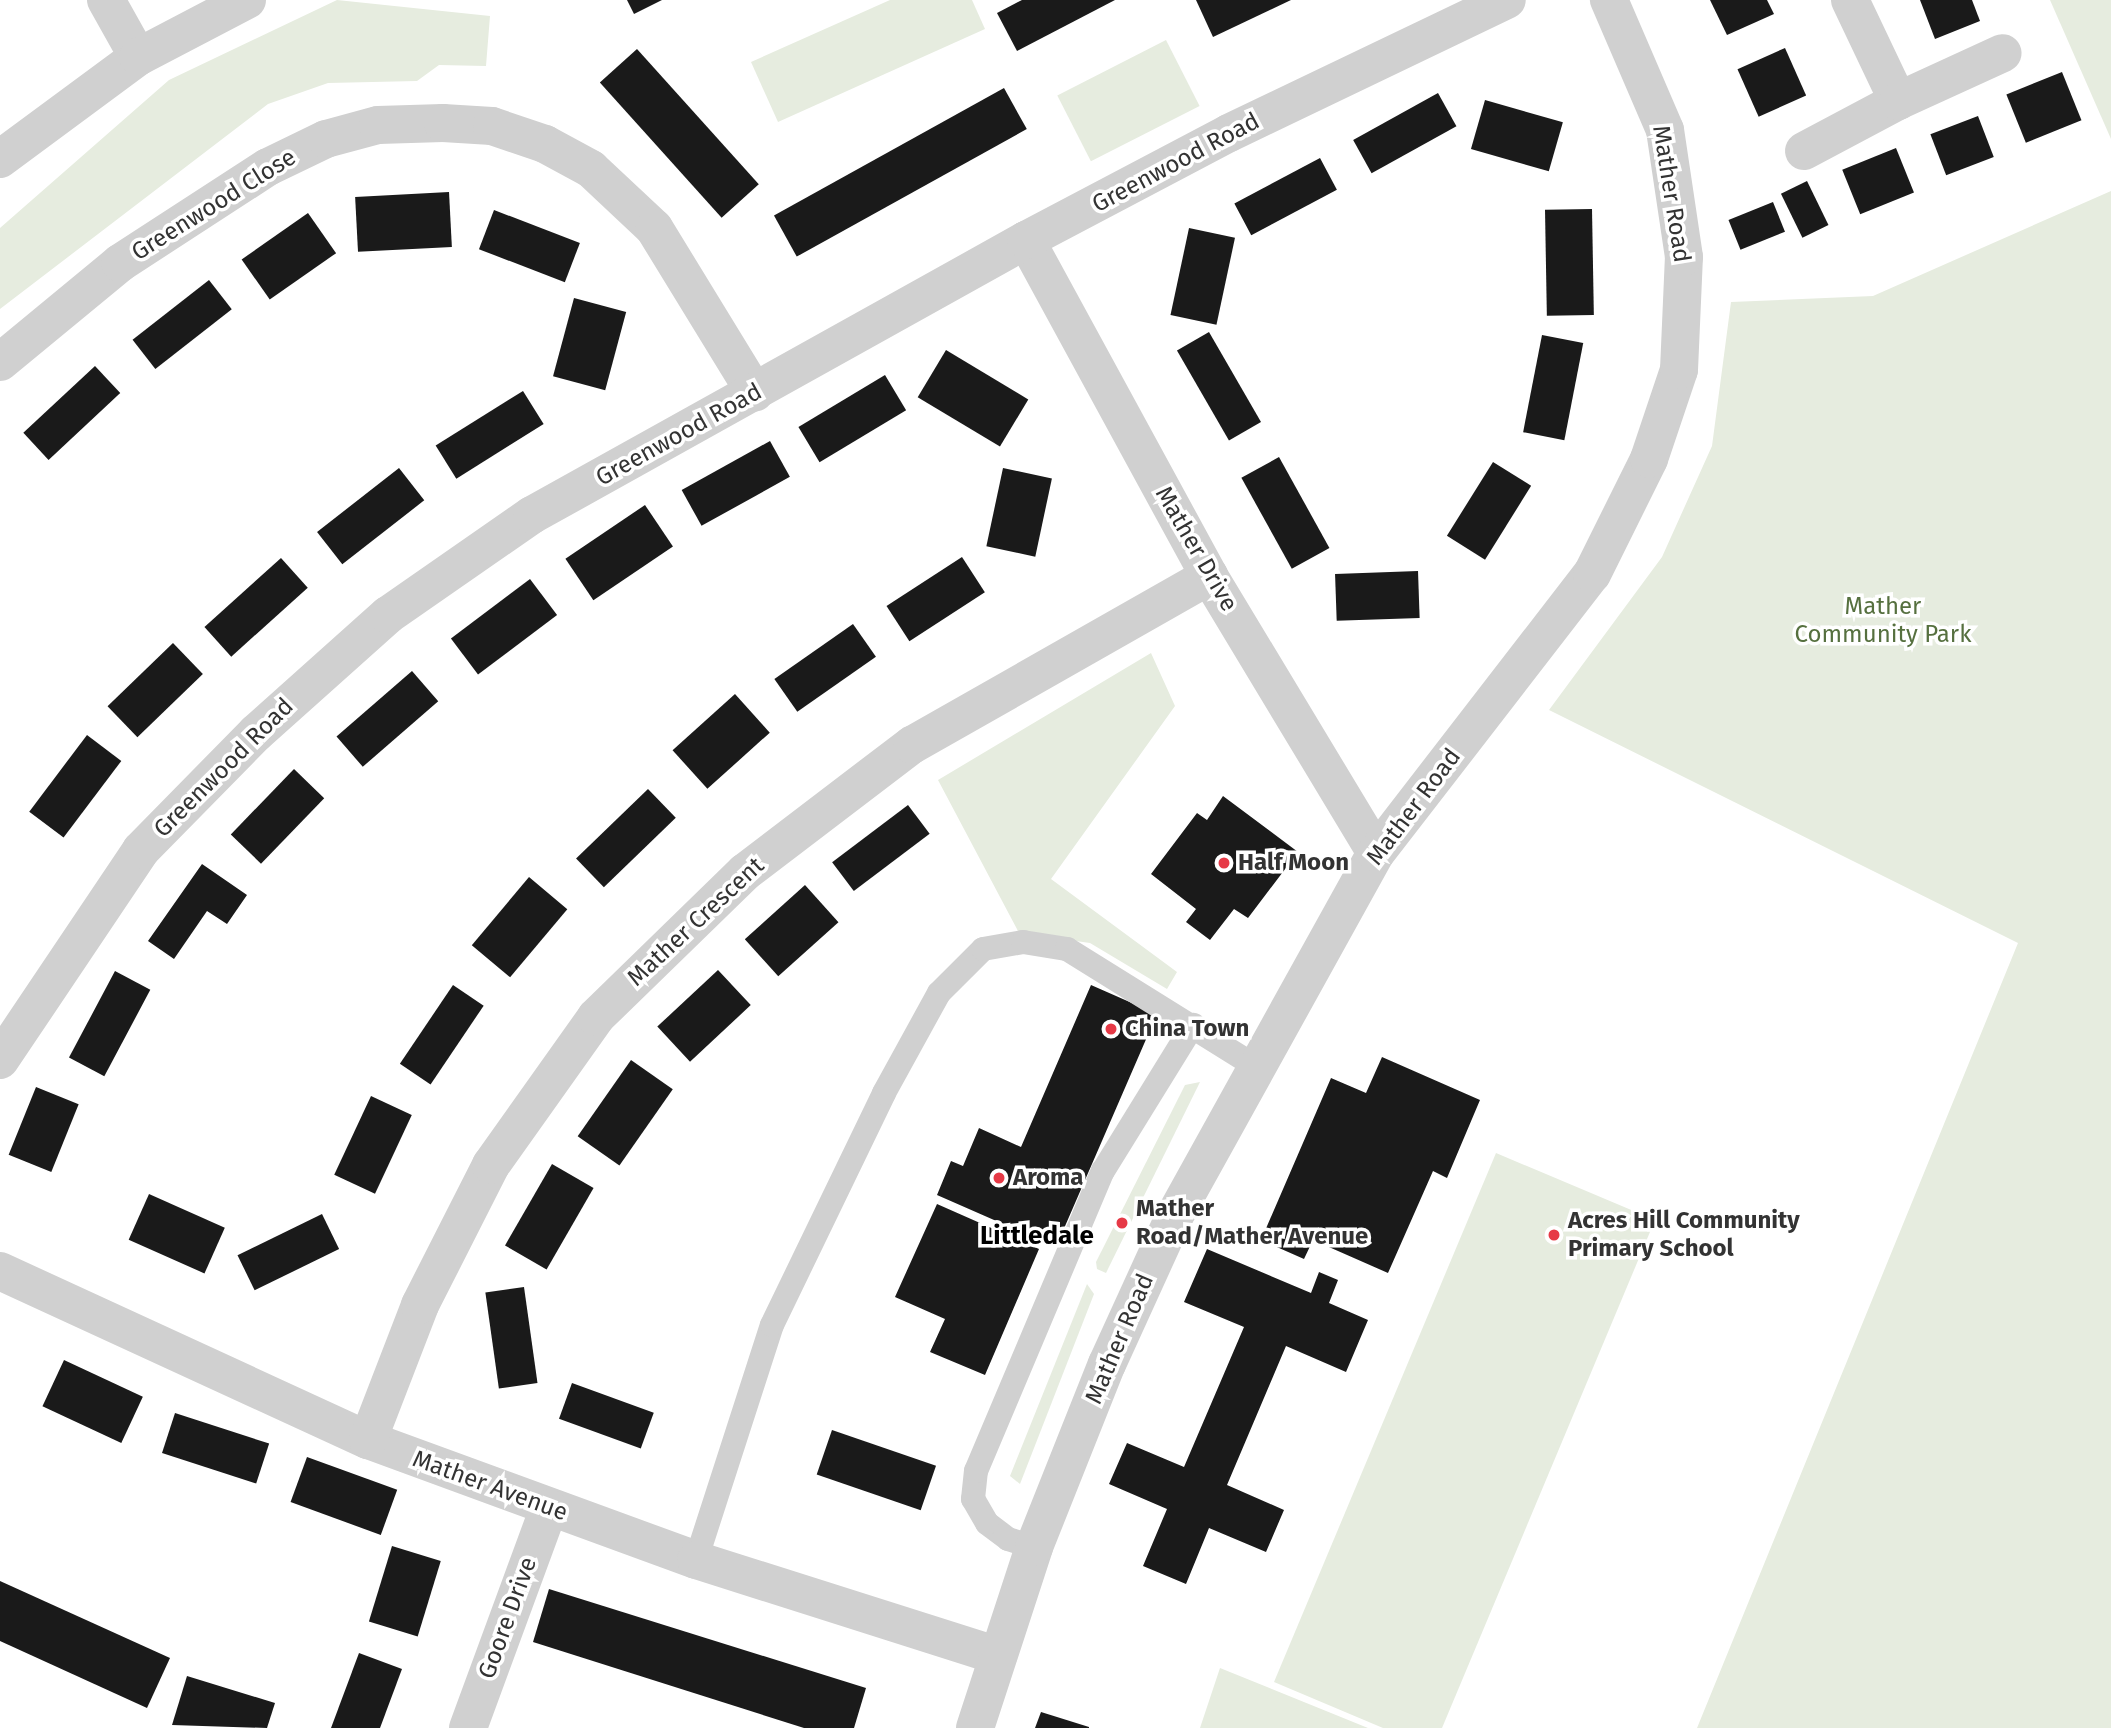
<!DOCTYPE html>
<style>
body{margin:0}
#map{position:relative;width:2111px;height:1728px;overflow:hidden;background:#fff;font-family:"Fira Sans",sans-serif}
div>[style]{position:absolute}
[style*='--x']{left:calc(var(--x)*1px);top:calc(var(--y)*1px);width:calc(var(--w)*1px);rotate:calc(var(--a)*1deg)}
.green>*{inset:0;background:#e6ecdf;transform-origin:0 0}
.building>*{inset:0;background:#1a1a1a;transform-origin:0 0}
.lane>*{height:24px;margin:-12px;padding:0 12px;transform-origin:12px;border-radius:12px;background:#d0d0d0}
.street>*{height:38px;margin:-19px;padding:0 19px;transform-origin:19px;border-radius:19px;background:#d0d0d0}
.dots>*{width:19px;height:19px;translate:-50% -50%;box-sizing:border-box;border:4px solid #fff;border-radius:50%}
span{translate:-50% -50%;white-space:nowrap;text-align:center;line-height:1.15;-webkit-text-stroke:7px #fff;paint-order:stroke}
.street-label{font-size:24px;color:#333}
.park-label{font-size:24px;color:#56703f}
.poi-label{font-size:24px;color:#333;font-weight:700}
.left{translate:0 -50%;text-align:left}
.neighbourhood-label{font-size:26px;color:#000;font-weight:700}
</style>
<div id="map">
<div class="green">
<i style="clip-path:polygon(337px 0,490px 16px,486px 66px,439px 65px,417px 81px,328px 83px,268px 104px,0 309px,0 228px,169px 80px)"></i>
<i style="clip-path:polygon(890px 0,972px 0,985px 29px,778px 122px,751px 62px)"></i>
<i style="clip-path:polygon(2050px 0,2111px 0,2111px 139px)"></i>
<i style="left:1166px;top:40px;width:74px;height:122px;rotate:63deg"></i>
<i style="clip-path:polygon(2111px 191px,2111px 1728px,1697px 1728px,2018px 943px,1549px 710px,1662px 557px,1712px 446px,1731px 302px,1873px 296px)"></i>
<i style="clip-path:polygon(1151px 653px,1175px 706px,1051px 879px,1177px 972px,1167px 989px,1090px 943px,1019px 933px,938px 780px)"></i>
<i style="clip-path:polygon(1200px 1082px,1106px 1273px,1097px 1269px,1096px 1262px,1185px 1085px)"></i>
<i style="clip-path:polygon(1496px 1153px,1655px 1220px,1442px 1728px,1383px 1728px,1274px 1682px)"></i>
<i style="clip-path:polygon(1087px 1284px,1094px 1294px,1020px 1484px,1010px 1476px)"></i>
<i style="clip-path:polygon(1220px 1668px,1368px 1728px,1200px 1728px)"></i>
</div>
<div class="building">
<i style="clip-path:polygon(627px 0,662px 0,634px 14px)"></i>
<i style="clip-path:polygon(1022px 0,1115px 0,1017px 51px,997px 13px)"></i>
<i style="clip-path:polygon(1196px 0,1291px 0,1213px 37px)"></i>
<i style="clip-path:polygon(1710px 0,1767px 0,1774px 14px,1727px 35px)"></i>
<i style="clip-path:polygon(1920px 0,1972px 0,1980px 21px,1935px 39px)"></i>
<i style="left:1785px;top:48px;width:52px;height:52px;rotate:66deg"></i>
<i style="left:637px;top:49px;width:182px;height:50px;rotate:48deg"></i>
<i style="left:2062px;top:72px;width:52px;height:60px;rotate:68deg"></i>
<i style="left:1004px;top:88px;width:47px;height:263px;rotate:61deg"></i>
<i style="left:1438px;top:93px;width:38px;height:97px;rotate:61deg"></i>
<i style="left:1485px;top:100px;width:81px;height:51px;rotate:16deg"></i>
<i style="left:1978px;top:116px;width:44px;height:51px;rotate:69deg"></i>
<i style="left:1896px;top:148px;width:48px;height:58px;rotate:68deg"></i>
<i style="left:1320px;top:158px;width:36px;height:97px;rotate:62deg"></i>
<i style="left:1807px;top:181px;width:49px;height:29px;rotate:64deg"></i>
<i style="left:449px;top:192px;width:55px;height:94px;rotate:87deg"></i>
<i style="left:1773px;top:202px;width:32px;height:48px;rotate:68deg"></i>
<i style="left:1592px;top:209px;width:106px;height:47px;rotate:89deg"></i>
<i style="left:494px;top:210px;width:92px;height:42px;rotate:21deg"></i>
<i style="left:308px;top:213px;width:49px;height:81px;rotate:55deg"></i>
<i style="left:1189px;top:228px;width:47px;height:89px;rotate:12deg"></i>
<i style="left:209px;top:280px;width:37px;height:97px;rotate:52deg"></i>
<i style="left:574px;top:298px;width:54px;height:81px;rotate:15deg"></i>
<i style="left:1209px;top:332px;width:104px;height:37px;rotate:60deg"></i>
<i style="left:1542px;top:335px;width:42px;height:99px;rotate:11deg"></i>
<i style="left:946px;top:350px;width:96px;height:55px;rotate:31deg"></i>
<i style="left:95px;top:366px;width:37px;height:98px;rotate:47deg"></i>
<i style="left:885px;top:375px;width:41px;height:101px;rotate:59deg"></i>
<i style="left:523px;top:391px;width:39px;height:103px;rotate:58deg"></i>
<i style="left:770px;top:441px;width:41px;height:101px;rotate:61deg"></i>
<i style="left:1279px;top:457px;width:104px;height:43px;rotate:61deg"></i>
<i style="left:1493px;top:462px;width:45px;height:87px;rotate:32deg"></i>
<i style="left:399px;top:468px;width:41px;height:104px;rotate:52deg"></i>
<i style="left:1003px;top:468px;width:50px;height:80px;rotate:12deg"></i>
<i style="left:645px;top:505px;width:50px;height:96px;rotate:56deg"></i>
<i style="left:962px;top:557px;width:42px;height:90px;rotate:57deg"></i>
<i style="left:281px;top:558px;width:40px;height:103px;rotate:48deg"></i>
<i style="left:1418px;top:571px;width:47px;height:83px;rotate:88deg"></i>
<i style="left:530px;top:579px;width:45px;height:99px;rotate:53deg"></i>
<i style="left:853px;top:624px;width:40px;height:96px;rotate:55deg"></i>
<i style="left:173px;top:643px;width:43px;height:91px;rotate:46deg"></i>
<i style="left:412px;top:671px;width:40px;height:100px;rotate:49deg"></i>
<i style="left:735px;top:694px;width:52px;height:84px;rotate:48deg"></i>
<i style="left:87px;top:735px;width:43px;height:96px;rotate:37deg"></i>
<i style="left:294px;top:769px;width:42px;height:91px;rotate:44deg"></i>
<i style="left:648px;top:789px;width:40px;height:100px;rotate:46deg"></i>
<i style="clip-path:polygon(1223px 796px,1298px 852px,1248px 918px,1234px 909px,1210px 940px,1186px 922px,1196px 909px,1151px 874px,1197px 813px,1207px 820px)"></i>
<i style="left:908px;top:805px;width:36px;height:95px;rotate:53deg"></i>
<i style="clip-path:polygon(202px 864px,247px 895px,227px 924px,207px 911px,174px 959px,148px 941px)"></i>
<i style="left:529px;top:877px;width:50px;height:89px;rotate:40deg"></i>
<i style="left:805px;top:885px;width:50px;height:81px;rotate:48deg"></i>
<i style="left:718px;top:970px;width:48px;height:83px;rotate:47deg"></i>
<i style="left:115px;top:971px;width:40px;height:98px;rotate:28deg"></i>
<i style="left:453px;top:985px;width:37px;height:95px;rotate:34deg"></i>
<i style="clip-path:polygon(1091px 985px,1157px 1014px,1056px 1247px,937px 1195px,951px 1161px,963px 1166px,979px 1128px,1021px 1147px)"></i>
<i style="clip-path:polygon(1382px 1057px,1480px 1100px,1447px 1178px,1433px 1171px,1388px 1273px,1313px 1240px,1304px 1259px,1261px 1240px,1331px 1078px,1366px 1093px)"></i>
<i style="left:631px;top:1060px;width:51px;height:93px;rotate:35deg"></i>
<i style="left:36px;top:1087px;width:46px;height:73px;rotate:22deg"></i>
<i style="left:371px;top:1096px;width:45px;height:87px;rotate:25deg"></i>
<i style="left:552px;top:1164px;width:48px;height:94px;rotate:30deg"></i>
<i style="left:149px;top:1194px;width:83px;height:50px;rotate:24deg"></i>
<i style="clip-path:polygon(937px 1204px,1039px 1249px,985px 1375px,930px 1352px,945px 1319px,895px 1297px)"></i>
<i style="left:322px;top:1214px;width:39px;height:94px;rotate:64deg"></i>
<i style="clip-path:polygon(1207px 1249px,1311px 1293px,1319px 1272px,1338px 1280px,1329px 1303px,1368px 1320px,1346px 1372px,1286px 1346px,1227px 1485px,1284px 1510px,1266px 1552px,1209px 1528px,1186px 1584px,1143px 1566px,1167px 1509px,1109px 1484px,1127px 1443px,1184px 1467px,1244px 1327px,1184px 1302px)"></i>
<i style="left:524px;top:1287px;width:97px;height:39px;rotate:82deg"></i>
<i style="left:64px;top:1360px;width:87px;height:51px;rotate:25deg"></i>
<i style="left:572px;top:1383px;width:87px;height:38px;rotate:20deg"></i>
<i style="left:175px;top:1413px;width:99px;height:42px;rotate:18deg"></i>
<i style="left:832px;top:1430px;width:110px;height:47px;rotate:19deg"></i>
<i style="left:307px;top:1457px;width:96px;height:48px;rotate:20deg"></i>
<i style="left:392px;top:1546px;width:51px;height:79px;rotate:17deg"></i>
<i style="clip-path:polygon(0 1581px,170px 1658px,147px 1708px,0 1641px)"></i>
<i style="clip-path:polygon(549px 1589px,866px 1688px,854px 1728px,804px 1728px,533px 1642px)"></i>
<i style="clip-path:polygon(359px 1653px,402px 1669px,380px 1728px,331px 1728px)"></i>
<i style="clip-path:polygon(187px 1676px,275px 1703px,267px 1728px,172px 1725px)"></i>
<i style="clip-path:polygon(1041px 1712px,1089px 1727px,1089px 1728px,1035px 1728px)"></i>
</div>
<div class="lane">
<i style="--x:1034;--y:1547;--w:27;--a:-163"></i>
<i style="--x:1008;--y:1539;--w:26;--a:-143"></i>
<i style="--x:987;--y:1523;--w:28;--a:-120"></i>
<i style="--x:973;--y:1499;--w:28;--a:-84"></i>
<i style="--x:976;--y:1471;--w:326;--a:-67.1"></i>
<i style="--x:1103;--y:1171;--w:172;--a:-58.3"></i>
<i style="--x:696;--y:1560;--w:247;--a:-72.1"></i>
<i style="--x:772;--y:1325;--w:258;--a:-64.2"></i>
<i style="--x:884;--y:1093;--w:114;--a:-61.2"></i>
<i style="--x:939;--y:993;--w:62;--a:-45"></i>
<i style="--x:983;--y:949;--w:41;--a:-9.9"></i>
<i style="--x:1023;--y:942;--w:45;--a:9"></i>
<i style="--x:1067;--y:949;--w:221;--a:31.9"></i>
</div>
<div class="street">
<i style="--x:106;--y:0;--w:65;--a:60.7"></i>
<i style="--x:1850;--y:0;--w:112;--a:64.6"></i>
<i style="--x:1804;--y:151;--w:106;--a:-28"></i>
<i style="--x:1898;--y:101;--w:115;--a:-24.6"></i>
<i style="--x:0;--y:159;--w:172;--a:-36.5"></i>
<i style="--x:138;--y:57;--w:123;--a:-27.6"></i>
<i style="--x:1026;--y:240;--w:383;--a:61.4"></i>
<i style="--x:1209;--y:576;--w:323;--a:58.9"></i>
<i style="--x:0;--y:362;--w:156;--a:-39.5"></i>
<i style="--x:120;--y:263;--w:176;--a:-33"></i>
<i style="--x:268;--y:167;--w:64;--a:-25.8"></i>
<i style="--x:326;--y:139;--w:54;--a:-15.1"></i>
<i style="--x:378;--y:125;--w:65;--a:-1.8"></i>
<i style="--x:443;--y:123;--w:49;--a:3.5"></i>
<i style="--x:492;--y:126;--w:56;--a:18.8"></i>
<i style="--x:545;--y:144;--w:52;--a:28.5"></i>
<i style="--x:591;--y:169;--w:86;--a:43.1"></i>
<i style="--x:654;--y:228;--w:193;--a:58.5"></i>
<i style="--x:0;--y:1060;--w:253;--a:-56.1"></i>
<i style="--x:141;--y:850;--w:164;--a:-45.5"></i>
<i style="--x:256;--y:733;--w:177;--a:-41.8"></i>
<i style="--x:388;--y:615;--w:175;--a:-34.8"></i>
<i style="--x:532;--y:515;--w:565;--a:-29.1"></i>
<i style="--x:1026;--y:240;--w:229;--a:-27.8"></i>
<i style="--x:1229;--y:133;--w:308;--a:-25.6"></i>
<i style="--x:0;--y:1271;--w:405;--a:24.7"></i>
<i style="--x:368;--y:1440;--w:349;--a:20.1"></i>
<i style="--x:696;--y:1560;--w:317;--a:17.6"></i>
<i style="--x:368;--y:1440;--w:145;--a:-68.9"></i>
<i style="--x:420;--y:1305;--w:157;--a:-63.1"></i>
<i style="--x:491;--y:1165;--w:181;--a:-54.6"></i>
<i style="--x:596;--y:1017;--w:208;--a:-44.2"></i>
<i style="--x:745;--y:872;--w:210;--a:-37.3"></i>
<i style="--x:912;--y:745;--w:342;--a:-29.6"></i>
<i style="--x:468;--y:1728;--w:234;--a:-69.8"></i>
<i style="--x:975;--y:1728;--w:190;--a:-71.9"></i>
<i style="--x:1034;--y:1547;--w:197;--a:-68.3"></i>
<i style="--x:1107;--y:1364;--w:162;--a:-65.5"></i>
<i style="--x:1174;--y:1217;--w:416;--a:-61"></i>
<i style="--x:1376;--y:853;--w:353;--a:-52.3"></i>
<i style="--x:1592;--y:574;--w:128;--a:-63.6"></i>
<i style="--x:1649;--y:459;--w:94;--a:-71.4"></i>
<i style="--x:1679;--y:370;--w:113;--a:-87.5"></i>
<i style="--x:1684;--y:257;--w:128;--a:-98.5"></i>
<i style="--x:1665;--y:130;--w:142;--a:-113.3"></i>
</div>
<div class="dots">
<i style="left:1224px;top:863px;background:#e63946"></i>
<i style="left:1111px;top:1029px;background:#e63946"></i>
<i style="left:999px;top:1178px;background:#e63946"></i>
<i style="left:1122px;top:1223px;background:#e63946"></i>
<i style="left:1554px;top:1235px;background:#e63946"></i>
</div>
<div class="street-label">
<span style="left:1176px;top:163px;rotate:-28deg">Greenwood Road</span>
<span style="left:1671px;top:194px;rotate:81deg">Mather Road</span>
<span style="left:214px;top:205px;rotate:-32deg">Greenwood Close</span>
<span style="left:679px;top:435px;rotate:-29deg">Greenwood Road</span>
<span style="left:1196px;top:549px;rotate:60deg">Mather Drive</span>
<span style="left:224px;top:768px;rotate:-45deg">Greenwood Road</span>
<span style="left:1414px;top:807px;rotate:-53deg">Mather Road</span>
<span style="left:696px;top:922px;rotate:-43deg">Mather Crescent</span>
<span style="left:1120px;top:1339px;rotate:-67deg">Mather Road</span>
<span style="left:490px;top:1486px;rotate:20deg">Mather Avenue</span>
<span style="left:508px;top:1618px;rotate:-70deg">Goore Drive</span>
</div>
<div class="park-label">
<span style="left:1883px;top:621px">Mather<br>Community Park</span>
</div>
<div class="poi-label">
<span class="left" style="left:1238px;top:863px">Half Moon</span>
<span class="left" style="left:1125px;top:1029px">China Town</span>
<span class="left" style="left:1013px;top:1178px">Aroma</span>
<span class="left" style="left:1136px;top:1223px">Mather<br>Road/Mather Avenue</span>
<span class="left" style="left:1568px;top:1235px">Acres Hill Community<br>Primary School</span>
</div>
<div class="neighbourhood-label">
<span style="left:1037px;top:1236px">Littledale</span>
</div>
</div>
